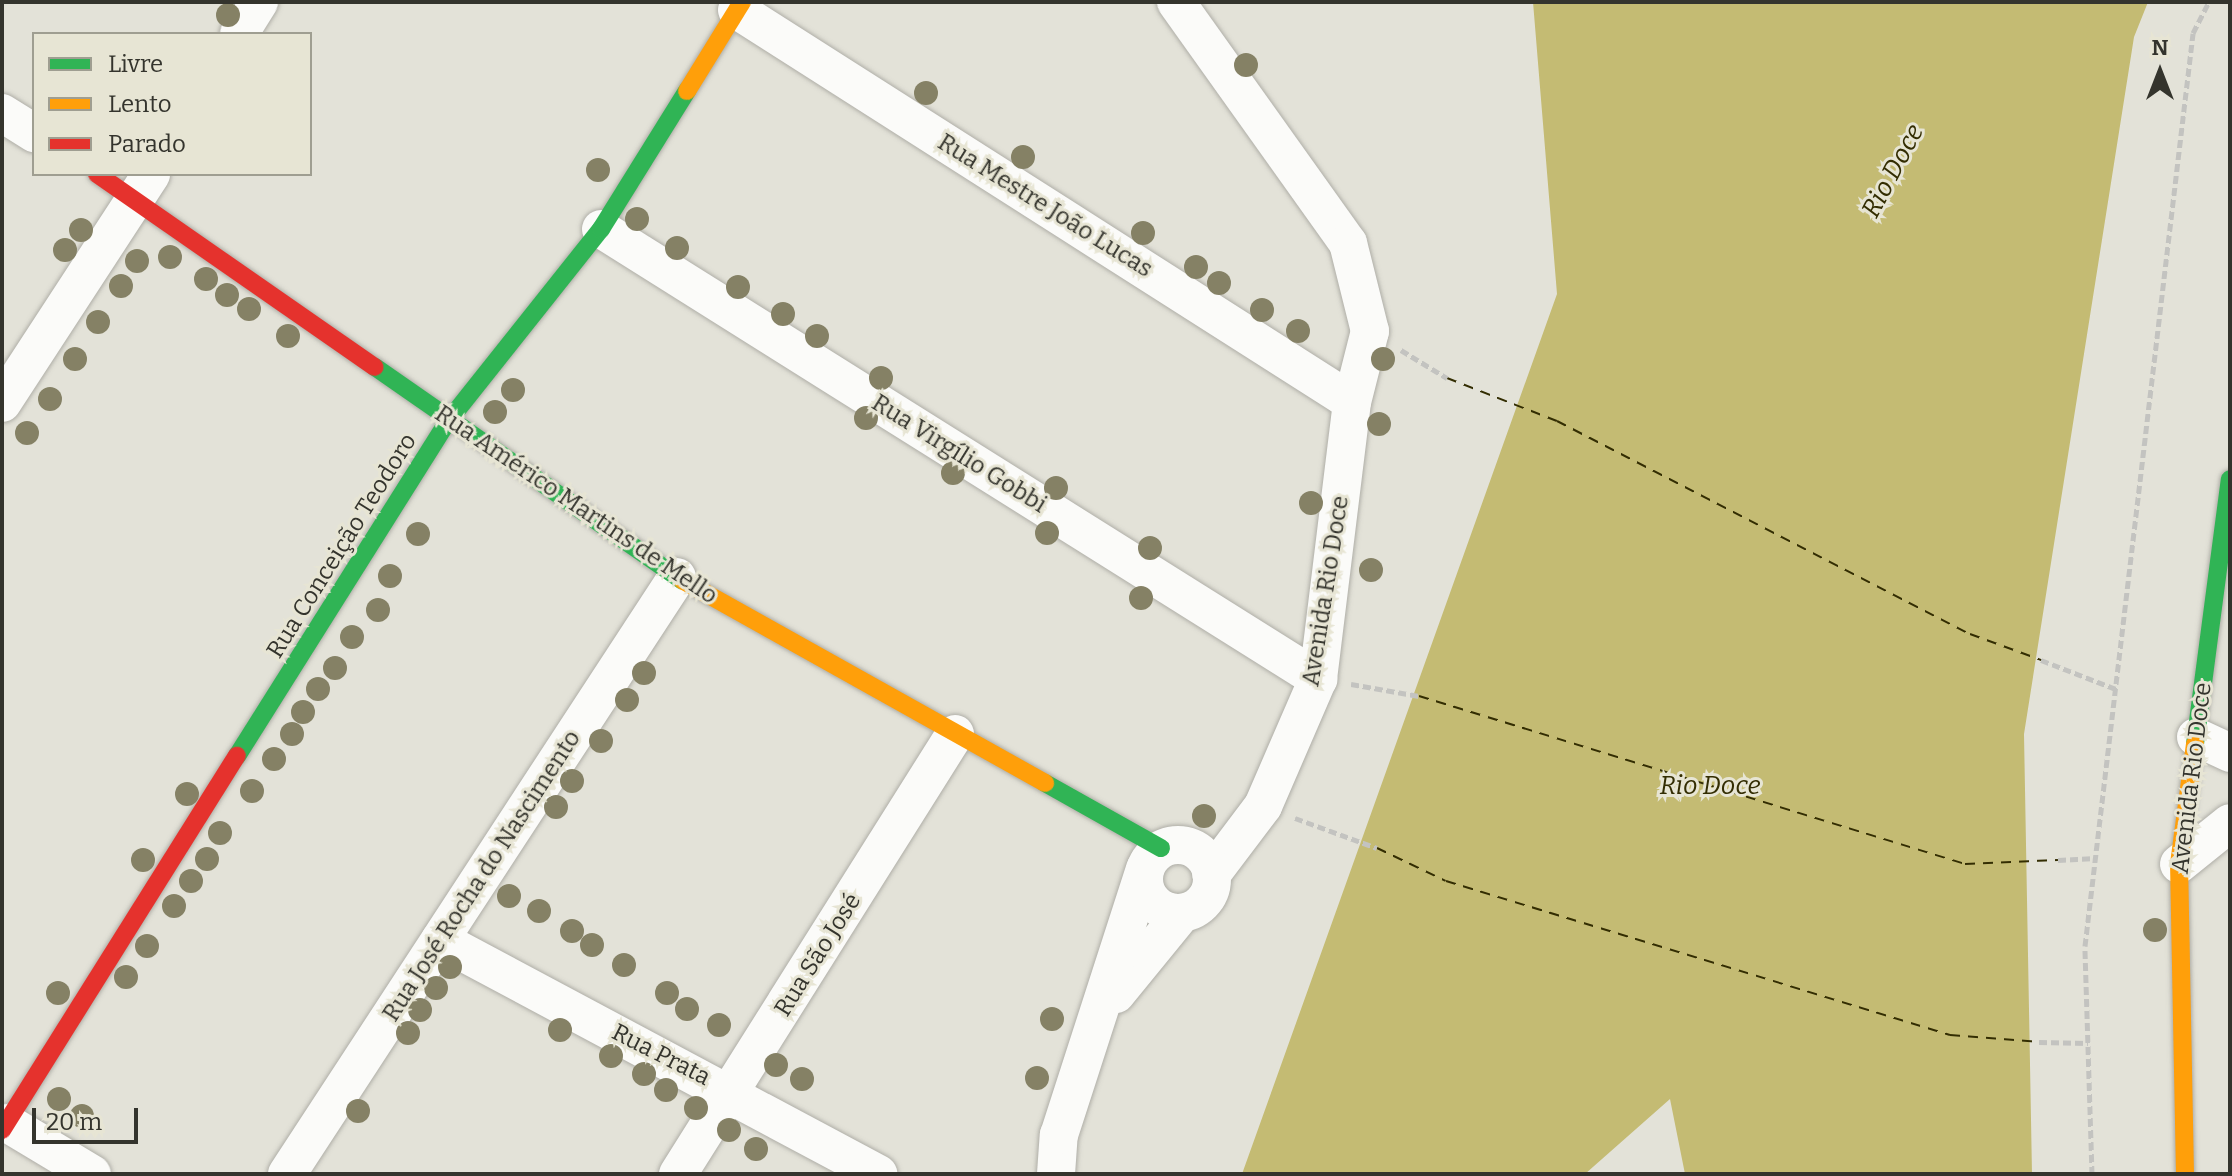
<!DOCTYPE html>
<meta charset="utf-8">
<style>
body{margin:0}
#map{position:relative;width:2232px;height:1176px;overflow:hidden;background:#e3e2d8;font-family:Bitter,serif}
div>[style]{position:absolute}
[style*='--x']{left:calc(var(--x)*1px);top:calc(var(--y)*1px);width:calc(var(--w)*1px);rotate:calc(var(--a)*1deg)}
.water>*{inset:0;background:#c4bb73}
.ferry>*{height:2px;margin-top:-1px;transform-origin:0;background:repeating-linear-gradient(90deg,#332d02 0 10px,transparent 0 18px)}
.path>*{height:5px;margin-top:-2.5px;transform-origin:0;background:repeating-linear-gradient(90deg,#c3c3c0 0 8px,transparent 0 12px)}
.roads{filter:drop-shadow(0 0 2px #afaea7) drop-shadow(0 0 2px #afaea7)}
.street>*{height:38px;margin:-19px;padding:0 19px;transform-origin:19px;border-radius:19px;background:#fbfbf9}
.street>.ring{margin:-19px;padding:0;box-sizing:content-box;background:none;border:38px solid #fbfbf9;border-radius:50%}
.fast>*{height:18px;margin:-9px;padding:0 9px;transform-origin:9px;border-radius:9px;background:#30b455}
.slow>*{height:18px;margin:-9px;padding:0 9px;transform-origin:9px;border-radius:9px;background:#ff9f0a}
.jam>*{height:18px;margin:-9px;padding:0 9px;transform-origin:9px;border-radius:9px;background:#e5322d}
.trees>*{width:24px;height:24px;margin:-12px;border-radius:50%;background:#858165}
span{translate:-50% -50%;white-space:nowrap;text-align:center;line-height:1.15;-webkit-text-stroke:6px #e7e5d4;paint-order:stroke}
.street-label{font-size:24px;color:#34342d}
.water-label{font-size:26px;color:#332d02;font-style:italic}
.frame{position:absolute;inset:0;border:4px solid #34342d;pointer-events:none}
.legend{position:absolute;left:32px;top:32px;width:280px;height:144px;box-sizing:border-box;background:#e7e5d4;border:2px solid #9f9e91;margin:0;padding:10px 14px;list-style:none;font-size:24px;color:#34342d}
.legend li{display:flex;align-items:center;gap:16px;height:40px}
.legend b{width:40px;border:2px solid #9f9e91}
.north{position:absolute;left:2120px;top:32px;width:80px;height:80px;-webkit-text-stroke:6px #e7e5d4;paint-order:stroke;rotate:0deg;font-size:22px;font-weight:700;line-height:32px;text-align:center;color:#34342d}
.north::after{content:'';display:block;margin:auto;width:28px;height:36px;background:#34342d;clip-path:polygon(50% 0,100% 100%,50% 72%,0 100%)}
.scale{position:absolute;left:32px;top:1108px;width:106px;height:36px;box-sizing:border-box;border:4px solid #34342d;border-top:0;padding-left:10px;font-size:24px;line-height:28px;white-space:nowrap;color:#34342d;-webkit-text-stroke:6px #e7e5d4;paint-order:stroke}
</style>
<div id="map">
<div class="water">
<i style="clip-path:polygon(1533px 2px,2148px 2px,2134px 37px,2024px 734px,2032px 1174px,1685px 1174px,1670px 1099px,1585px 1174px,1242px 1174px,1557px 294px)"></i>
</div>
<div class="ferry">
<i style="--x:1447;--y:378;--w:118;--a:21.4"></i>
<i style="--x:1557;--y:421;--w:465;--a:27.3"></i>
<i style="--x:1970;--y:634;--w:76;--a:20.1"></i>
<i style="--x:1419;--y:696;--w:571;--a:17.1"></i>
<i style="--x:1965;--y:864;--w:93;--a:-2.5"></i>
<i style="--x:1377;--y:848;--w:76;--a:25.6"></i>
<i style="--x:1446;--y:881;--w:527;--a:16.99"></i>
<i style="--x:1950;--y:1035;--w:89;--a:4.5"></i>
</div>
<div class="path">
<i style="--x:1401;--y:350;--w:54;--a:31.3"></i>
<i style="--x:2041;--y:660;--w:80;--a:21.1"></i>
<i style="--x:1351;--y:684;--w:69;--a:10"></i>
<i style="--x:1295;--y:818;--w:87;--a:20.1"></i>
<i style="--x:2058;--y:860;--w:38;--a:-3"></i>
<i style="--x:2039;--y:1042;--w:49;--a:1.2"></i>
<i style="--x:2092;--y:1174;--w:228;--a:-91.8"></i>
<i style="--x:2085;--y:946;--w:919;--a:-83.25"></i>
<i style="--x:2193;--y:33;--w:35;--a:-63"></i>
</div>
<div class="roads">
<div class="street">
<i style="--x:1176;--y:2;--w:296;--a:54.5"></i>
<i style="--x:1348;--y:243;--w:91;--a:76"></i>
<i style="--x:1370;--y:331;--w:73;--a:104.2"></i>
<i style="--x:1352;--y:402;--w:279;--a:97"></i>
<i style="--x:1318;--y:679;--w:138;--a:113.4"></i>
<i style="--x:1263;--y:806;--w:86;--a:127"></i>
<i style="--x:737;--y:10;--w:729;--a:32.51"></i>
<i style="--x:239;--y:34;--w:38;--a:-58"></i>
<i style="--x:2;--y:113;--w:38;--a:32"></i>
<i style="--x:601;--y:229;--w:847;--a:32.11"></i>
<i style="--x:2;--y:403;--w:273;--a:-56.9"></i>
<i style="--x:2196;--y:737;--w:38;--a:25"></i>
<i class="ring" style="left:1144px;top:845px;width:30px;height:30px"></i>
<i style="--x:2179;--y:864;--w:65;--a:-38.8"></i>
<i style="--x:440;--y:940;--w:497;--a:28.1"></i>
<i style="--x:1116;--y:994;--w:104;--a:-50.8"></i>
<i style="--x:7;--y:1123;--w:99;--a:31"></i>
<i style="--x:287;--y:1174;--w:713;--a:-56.84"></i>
<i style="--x:678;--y:1174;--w:520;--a:-57.81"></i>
<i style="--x:1056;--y:1174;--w:39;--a:-86"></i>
<i style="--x:1059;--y:1135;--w:280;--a:-72.1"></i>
</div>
<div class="fast">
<i style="--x:375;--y:367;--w:374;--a:34.8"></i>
<i style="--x:2195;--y:744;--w:267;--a:-82.5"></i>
<i style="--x:237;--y:756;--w:397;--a:-57.8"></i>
<i style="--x:449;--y:420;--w:244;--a:-51.5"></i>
<i style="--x:601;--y:229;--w:163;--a:-58.1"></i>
<i style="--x:1045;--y:783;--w:133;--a:29.3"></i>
</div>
<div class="slow">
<i style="--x:687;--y:91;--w:105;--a:-58.3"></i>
<i style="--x:682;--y:580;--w:416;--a:29.2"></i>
<i style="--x:2185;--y:1174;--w:310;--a:-91.1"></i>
<i style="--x:2179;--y:864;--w:121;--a:-82.4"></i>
</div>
<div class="jam">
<i style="--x:97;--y:174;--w:338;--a:34.8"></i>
<i style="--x:2;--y:1130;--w:442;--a:-57.9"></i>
</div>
</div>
<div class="trees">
<i style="left:228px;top:15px"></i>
<i style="left:1246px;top:65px"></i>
<i style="left:926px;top:93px"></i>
<i style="left:1023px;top:157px"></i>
<i style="left:598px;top:170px"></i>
<i style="left:637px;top:219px"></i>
<i style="left:81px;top:230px"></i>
<i style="left:1143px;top:233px"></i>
<i style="left:677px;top:248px"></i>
<i style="left:65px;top:250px"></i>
<i style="left:170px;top:257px"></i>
<i style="left:137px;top:261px"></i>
<i style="left:1196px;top:267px"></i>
<i style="left:206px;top:279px"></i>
<i style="left:1219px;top:283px"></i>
<i style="left:121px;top:286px"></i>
<i style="left:738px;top:287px"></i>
<i style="left:227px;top:295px"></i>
<i style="left:249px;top:309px"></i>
<i style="left:1262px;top:310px"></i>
<i style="left:783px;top:314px"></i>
<i style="left:98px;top:322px"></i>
<i style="left:1298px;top:331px"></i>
<i style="left:288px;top:336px"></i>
<i style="left:817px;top:336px"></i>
<i style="left:75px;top:359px"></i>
<i style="left:1383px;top:359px"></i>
<i style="left:881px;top:378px"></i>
<i style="left:513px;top:390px"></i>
<i style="left:50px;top:399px"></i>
<i style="left:495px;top:412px"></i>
<i style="left:866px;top:418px"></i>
<i style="left:1379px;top:424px"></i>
<i style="left:27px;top:433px"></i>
<i style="left:953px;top:473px"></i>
<i style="left:1056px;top:488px"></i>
<i style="left:1311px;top:503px"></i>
<i style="left:1047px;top:533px"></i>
<i style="left:418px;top:534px"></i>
<i style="left:1150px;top:548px"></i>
<i style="left:1371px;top:570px"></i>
<i style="left:390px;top:576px"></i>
<i style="left:1141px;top:598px"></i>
<i style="left:378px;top:610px"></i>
<i style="left:352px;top:637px"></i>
<i style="left:335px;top:668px"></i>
<i style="left:644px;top:673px"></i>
<i style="left:318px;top:689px"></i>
<i style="left:627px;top:700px"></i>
<i style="left:303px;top:712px"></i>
<i style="left:292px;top:734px"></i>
<i style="left:601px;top:741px"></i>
<i style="left:274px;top:759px"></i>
<i style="left:572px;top:781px"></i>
<i style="left:252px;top:791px"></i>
<i style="left:187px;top:794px"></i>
<i style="left:556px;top:807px"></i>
<i style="left:1204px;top:816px"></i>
<i style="left:220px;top:833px"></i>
<i style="left:207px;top:859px"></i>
<i style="left:143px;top:860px"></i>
<i style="left:191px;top:881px"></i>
<i style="left:509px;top:896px"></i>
<i style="left:174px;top:906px"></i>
<i style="left:539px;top:911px"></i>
<i style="left:2155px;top:930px"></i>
<i style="left:572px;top:931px"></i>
<i style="left:592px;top:945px"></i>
<i style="left:147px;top:946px"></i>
<i style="left:624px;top:965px"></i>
<i style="left:450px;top:967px"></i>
<i style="left:126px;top:977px"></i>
<i style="left:436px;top:988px"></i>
<i style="left:58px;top:993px"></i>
<i style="left:667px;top:993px"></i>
<i style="left:687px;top:1009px"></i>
<i style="left:420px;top:1010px"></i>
<i style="left:1052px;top:1019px"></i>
<i style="left:719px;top:1025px"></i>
<i style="left:560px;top:1030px"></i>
<i style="left:408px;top:1033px"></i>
<i style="left:611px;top:1056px"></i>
<i style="left:776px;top:1065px"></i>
<i style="left:644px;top:1074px"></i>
<i style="left:1037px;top:1078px"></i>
<i style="left:802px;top:1079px"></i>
<i style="left:666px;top:1090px"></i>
<i style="left:59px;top:1099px"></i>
<i style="left:696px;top:1108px"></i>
<i style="left:358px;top:1111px"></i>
<i style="left:82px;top:1116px"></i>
<i style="left:729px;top:1130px"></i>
<i style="left:756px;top:1149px"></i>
</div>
<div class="street-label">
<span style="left:1045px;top:206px;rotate:32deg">Rua Mestre João Lucas</span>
<span style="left:959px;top:454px;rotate:32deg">Rua Virgílio Gobbi</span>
<span style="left:576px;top:505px;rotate:34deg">Rua Américo Martins de Mello</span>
<span style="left:342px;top:546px;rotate:-58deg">Rua Conceição Teodoro</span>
<span style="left:1326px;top:591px;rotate:-81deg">Avenida Rio Doce</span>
<span style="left:2192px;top:778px;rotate:-83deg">Avenida Rio Doce</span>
<span style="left:482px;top:876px;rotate:-57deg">Rua José Rocha do Nascimento</span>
<span style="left:818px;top:955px;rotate:-58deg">Rua São José</span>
<span style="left:661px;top:1055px;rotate:27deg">Rua Prata</span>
</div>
<div class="water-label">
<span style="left:1893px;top:171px;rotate:-62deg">Rio Doce</span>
<span style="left:1710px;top:786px">Rio Doce</span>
</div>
<div class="frame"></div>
<ul class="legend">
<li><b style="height:10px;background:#30b455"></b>Livre</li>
<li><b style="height:10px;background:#ff9f0a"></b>Lento</li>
<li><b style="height:10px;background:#e5322d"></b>Parado</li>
</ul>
<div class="north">N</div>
<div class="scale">20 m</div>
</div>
